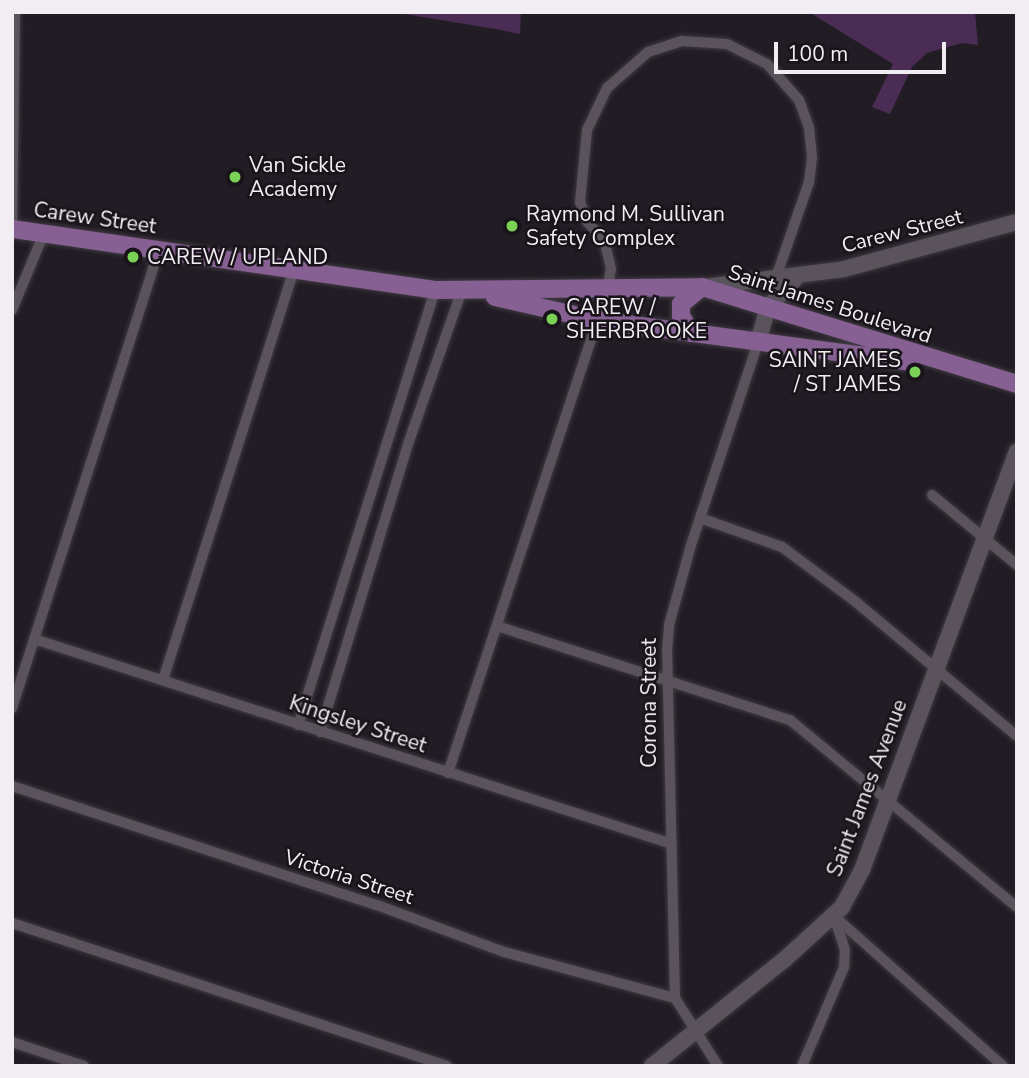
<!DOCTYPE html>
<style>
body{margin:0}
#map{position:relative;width:1029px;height:1078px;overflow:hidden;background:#221c24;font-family:"Nunito Sans",sans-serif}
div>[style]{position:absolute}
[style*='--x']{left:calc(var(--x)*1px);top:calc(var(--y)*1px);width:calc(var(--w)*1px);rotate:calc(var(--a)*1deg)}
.green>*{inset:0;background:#4a2c54}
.roads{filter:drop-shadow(0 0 2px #3e3a40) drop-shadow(0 0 2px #3e3a40)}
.street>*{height:10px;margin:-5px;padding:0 5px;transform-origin:5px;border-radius:5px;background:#5a535c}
.secondary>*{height:16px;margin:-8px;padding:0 8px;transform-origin:8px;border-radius:8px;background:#5a535c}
.primary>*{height:18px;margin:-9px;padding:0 9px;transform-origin:9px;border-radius:9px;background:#865f93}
.dots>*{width:19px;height:19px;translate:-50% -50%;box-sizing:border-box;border:4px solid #19131a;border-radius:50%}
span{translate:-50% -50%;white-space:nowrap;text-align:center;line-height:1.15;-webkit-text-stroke:5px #19131a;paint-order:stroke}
.poi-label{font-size:21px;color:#f1edf3}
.left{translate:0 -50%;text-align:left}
.right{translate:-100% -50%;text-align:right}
.street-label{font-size:21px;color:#f1edf3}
.frame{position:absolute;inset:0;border:14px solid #f1edf3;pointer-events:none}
.scale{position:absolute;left:774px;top:42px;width:172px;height:32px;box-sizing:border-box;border:4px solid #f1edf3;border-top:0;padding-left:9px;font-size:21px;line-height:24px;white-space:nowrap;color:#f1edf3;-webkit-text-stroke:5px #19131a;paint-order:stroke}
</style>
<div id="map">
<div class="green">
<i style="clip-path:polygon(392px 12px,521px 12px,520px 34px,501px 30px)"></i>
<i style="clip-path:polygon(809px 12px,975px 12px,978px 45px,962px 43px,927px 53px,912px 67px,890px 114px,872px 107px,893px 64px)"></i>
</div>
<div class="roads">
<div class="street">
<i style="--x:12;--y:229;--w:217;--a:-89.2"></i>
<i style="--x:12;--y:310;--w:83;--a:-67.4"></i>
<i style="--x:932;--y:495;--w:110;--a:39.5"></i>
<i style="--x:700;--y:518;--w:87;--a:19.5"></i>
<i style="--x:782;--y:547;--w:92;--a:36.6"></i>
<i style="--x:856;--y:602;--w:209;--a:39.8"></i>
<i style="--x:497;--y:626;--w:308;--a:17.8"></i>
<i style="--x:790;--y:720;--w:294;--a:39.5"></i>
<i style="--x:34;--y:639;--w:667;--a:17.81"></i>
<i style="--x:163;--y:680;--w:430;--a:-72.3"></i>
<i style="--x:12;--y:708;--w:481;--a:-72.2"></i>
<i style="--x:298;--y:725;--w:456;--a:-72.5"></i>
<i style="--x:320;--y:732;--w:301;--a:-73"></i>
<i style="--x:408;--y:444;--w:163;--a:-70.7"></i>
<i style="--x:448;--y:773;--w:508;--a:-71.74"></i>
<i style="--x:607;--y:291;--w:22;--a:-80"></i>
<i style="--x:611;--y:269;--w:28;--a:-103"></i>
<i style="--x:605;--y:242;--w:28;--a:-131"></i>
<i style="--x:587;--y:221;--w:20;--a:-110"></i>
<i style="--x:580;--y:202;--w:72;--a:-84.4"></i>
<i style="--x:587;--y:130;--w:47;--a:-64.5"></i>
<i style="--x:607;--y:88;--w:55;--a:-41.3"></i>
<i style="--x:648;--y:52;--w:36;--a:-18"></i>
<i style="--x:682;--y:41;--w:45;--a:3.8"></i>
<i style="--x:727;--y:44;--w:45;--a:26.6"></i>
<i style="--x:767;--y:64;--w:48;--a:48.4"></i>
<i style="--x:799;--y:100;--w:30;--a:70"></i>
<i style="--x:809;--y:128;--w:30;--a:84"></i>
<i style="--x:812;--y:158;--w:24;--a:97"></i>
<i style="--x:809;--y:182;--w:104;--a:109.1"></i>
<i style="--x:12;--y:786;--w:384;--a:18.1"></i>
<i style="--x:377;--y:905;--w:135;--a:20.3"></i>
<i style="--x:504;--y:952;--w:177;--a:15.1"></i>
<i style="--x:834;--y:916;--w:226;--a:41.6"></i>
<i style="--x:12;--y:923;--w:458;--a:18.2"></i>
<i style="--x:12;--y:1042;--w:76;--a:18.4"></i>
<i style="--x:718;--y:1066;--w:80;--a:-122.3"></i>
<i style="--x:675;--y:998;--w:348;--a:-91.3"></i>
<i style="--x:667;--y:650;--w:25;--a:-85"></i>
<i style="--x:669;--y:625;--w:83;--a:-74.6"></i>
<i style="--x:691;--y:545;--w:214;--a:-71.7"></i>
<i style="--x:802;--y:1066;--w:108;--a:-67"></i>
<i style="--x:844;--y:967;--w:17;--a:-87"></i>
<i style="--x:845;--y:950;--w:33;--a:-108"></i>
</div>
<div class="secondary">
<i style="--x:704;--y:287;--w:141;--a:-7.3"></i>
<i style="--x:844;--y:269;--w:179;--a:-15.2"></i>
<i style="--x:758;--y:342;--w:36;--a:-74"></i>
<i style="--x:768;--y:307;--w:40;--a:-46"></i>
<i style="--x:652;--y:1066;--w:169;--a:-38.8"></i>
<i style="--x:784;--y:960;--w:79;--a:-42.4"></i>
<i style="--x:842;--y:907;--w:42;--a:-61.6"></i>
<i style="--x:862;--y:870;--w:446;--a:-69.7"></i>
</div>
<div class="primary">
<i style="--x:12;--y:229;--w:427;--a:8.2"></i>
<i style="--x:435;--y:290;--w:267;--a:-0.6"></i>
<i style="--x:702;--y:287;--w:330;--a:17.1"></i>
<i style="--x:495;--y:297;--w:104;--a:12.8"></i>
<i style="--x:596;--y:320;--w:317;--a:7.6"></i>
<i style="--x:691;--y:333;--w:20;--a:-120"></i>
<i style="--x:681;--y:316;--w:12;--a:-90"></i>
<i style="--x:681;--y:304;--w:27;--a:-39"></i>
</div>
</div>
<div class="dots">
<i style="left:235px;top:177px;background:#7bd156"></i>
<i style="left:512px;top:226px;background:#7bd156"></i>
<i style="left:133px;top:257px;background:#7bd156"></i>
<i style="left:552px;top:319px;background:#7bd156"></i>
<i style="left:915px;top:372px;background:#7bd156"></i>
</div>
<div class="poi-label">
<span class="left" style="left:249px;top:177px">Van Sickle<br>Academy</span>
<span class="left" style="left:526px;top:226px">Raymond M. Sullivan<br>Safety Complex</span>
<span class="left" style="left:147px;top:257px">CAREW / UPLAND</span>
<span class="left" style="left:566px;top:319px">CAREW /<br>SHERBROOKE</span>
<span class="right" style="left:901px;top:372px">SAINT JAMES<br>/ ST JAMES</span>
</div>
<div class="street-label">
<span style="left:95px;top:218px;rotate:8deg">Carew Street</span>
<span style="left:902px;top:231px;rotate:-14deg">Carew Street</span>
<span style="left:830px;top:304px;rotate:18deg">Saint James Boulevard</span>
<span style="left:649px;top:703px;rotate:-90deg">Corona Street</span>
<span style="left:358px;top:724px;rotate:18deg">Kingsley Street</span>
<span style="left:867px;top:788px;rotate:-69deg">Saint James Avenue</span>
<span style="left:349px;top:877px;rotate:18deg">Victoria Street</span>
</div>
<div class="frame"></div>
<div class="scale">100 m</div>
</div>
